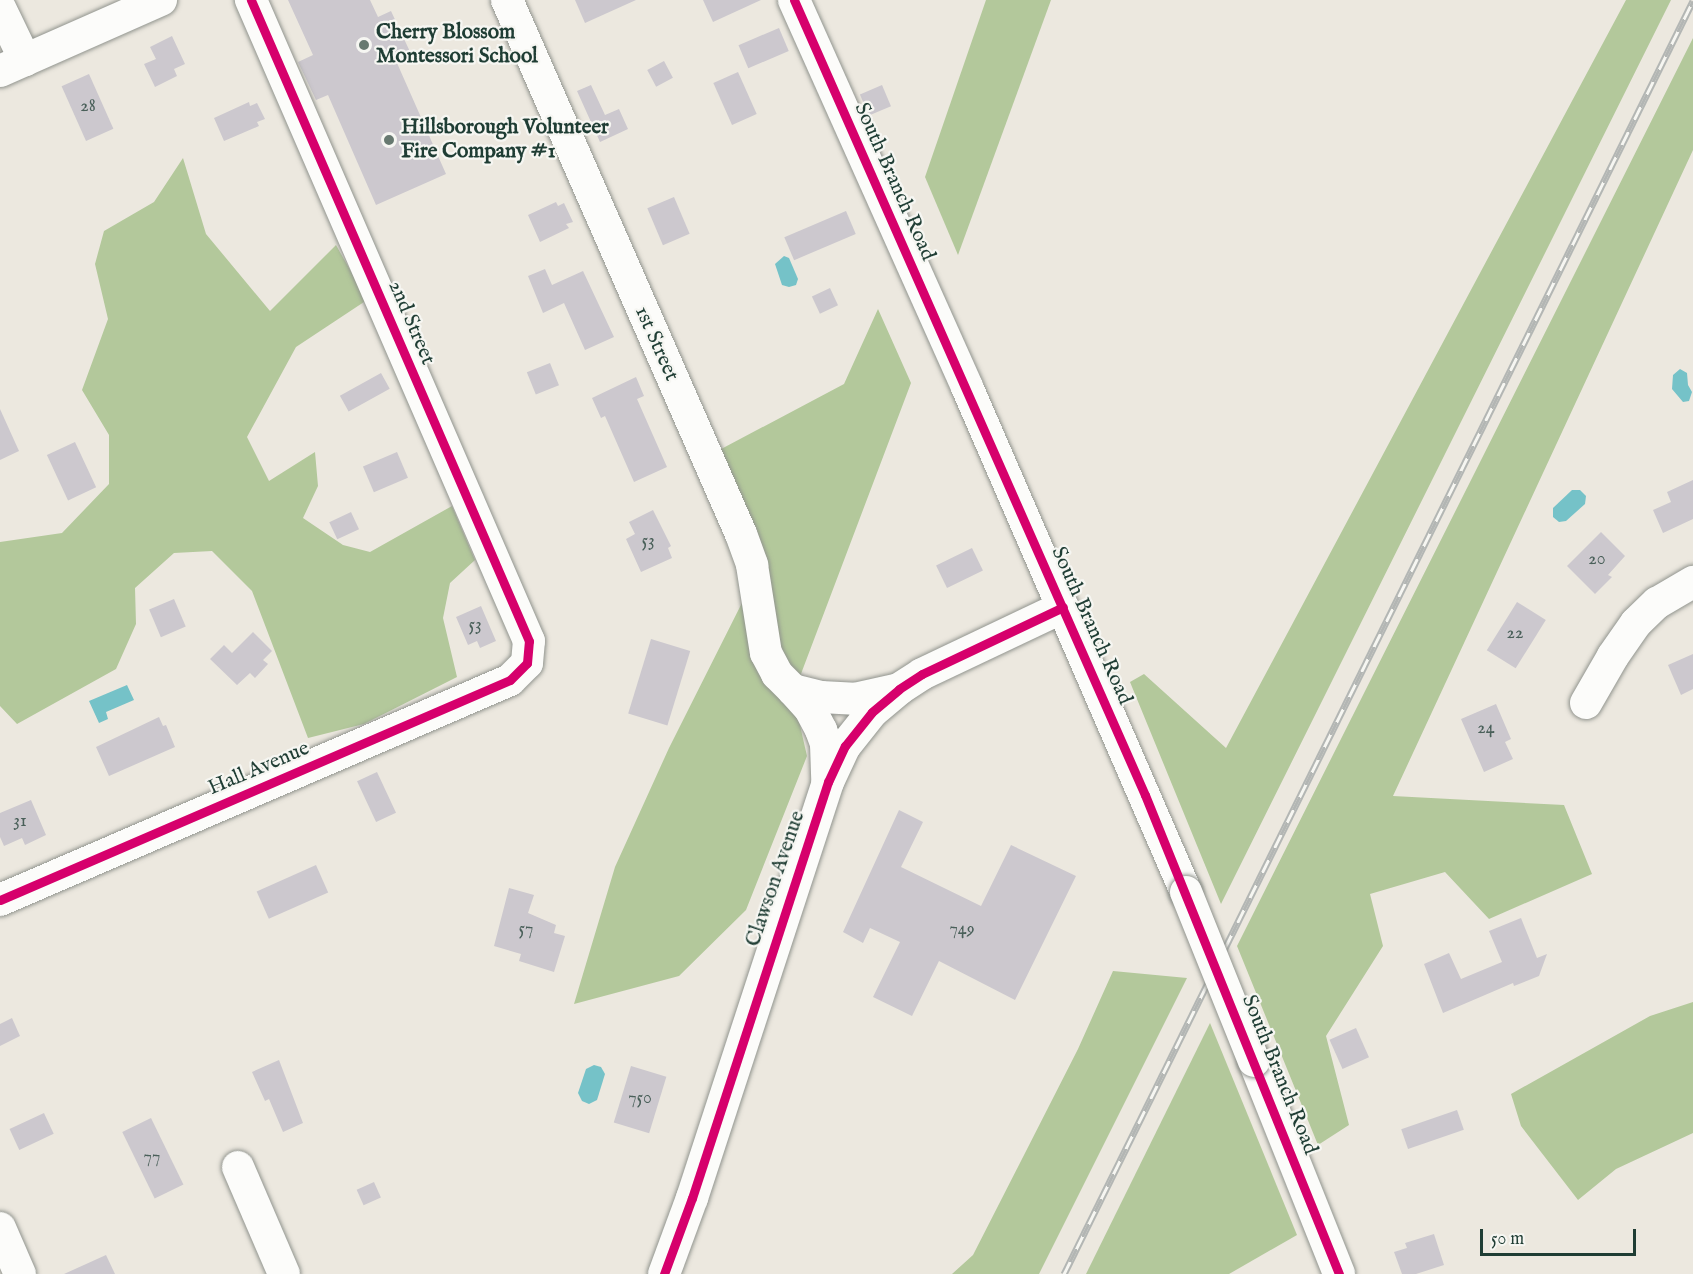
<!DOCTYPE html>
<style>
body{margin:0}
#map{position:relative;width:1693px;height:1274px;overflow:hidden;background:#ece8df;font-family:"IM FELL English",serif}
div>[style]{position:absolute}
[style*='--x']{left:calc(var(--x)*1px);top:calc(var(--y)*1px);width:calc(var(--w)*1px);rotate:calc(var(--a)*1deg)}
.forest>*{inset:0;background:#b3c89b}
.water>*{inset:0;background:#75c2c8}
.building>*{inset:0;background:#ccc8ce;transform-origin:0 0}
.roads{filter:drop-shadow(0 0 2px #91948e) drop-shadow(0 0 2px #91948e)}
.minor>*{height:32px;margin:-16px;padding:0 16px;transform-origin:16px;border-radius:16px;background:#fcfcfa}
.rail>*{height:7px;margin-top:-3.5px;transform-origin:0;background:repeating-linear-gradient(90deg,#f6f6f2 0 14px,#b3b6b4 0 28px);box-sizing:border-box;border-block:2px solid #b3b6b4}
.bridges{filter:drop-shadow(0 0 2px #91948e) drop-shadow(0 0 2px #91948e)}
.minor-bridge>*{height:32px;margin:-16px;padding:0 16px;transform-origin:16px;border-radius:16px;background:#fcfcfa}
.cycleway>*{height:9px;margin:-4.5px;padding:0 4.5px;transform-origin:4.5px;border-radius:4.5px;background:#d6006c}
.dots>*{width:16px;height:16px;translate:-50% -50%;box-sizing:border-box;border:3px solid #f6f6f2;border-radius:50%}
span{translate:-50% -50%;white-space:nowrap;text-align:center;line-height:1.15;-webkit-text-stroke:4.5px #f6f6f2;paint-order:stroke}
.number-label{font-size:18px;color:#4a605a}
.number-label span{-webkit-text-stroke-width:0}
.poi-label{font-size:21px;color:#1f3d34;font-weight:700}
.left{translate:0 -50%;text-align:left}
.street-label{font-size:21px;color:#1f3d34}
.scale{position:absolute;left:1480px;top:1229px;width:156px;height:27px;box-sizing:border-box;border:3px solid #1f3d34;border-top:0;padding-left:8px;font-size:18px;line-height:21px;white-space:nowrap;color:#1f3d34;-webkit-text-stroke:4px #f6f6f2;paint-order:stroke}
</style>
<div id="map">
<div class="forest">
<i style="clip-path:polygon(986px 0,1051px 0,958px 255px,925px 177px)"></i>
<i style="clip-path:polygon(1626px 0,1671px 0,1221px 904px,1130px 682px,1144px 674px,1226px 748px)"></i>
<i style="clip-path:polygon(1693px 38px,1693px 150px,1393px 796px,1564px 805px,1592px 874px,1489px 919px,1445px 872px,1370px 894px,1383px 946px,1326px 1036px,1349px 1125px,1318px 1145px,1237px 946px)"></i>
<i style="clip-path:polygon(183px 158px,206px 234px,270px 311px,336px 245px,367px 300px,296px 347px,247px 437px,269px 481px,315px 452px,318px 486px,303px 518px,343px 545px,370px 552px,452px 506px,475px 560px,450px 583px,443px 618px,457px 677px,364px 724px,308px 738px,252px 591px,212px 551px,174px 553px,135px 588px,136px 624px,116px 669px,17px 724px,0 706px,0 542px,62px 533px,109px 484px,109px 435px,82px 390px,108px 319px,95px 264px,104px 231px,154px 202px)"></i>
<i style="clip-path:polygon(878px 309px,911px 383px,793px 695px,807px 756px,746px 910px,679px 976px,574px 1004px,615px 867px,669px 748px,758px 571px,708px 456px,844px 384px)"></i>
<i style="clip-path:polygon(1113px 971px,1187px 978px,1039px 1274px,952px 1274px,973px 1255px,1078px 1049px)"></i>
<i style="clip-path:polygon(1693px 1002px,1693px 1133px,1616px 1169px,1578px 1200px,1521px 1126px,1511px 1094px,1650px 1016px)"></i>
<i style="clip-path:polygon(1210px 1023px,1297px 1235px,1229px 1274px,1086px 1274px)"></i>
</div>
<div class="water">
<i style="clip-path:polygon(784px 256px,789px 258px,798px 279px,796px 285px,789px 287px,782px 285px,775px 264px)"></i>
<i style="clip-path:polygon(1680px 369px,1687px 373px,1688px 385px,1692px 392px,1689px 401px,1683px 402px,1672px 389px,1673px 375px)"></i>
<i style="clip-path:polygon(1572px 490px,1580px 490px,1586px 496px,1585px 504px,1566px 521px,1559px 522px,1553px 517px,1553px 508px)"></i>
<i style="clip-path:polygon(127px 685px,134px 700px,106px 712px,108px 719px,99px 723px,89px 701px)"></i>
<i style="clip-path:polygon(594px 1065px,601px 1067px,605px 1074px,597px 1100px,589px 1104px,582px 1101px,578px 1093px,586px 1069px)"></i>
</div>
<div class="building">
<i style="clip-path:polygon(288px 0,370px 0,378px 17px,391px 11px,412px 56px,397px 63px,446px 174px,376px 205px,328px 95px,316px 100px,298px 62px,313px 55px)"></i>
<i style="clip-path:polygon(575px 0,636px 0,585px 23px)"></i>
<i style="clip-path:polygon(703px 0,761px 0,713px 22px)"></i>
<i style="left:779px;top:28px;width:25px;height:44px;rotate:67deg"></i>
<i style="clip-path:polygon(172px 36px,185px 64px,174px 69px,177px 76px,155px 87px,144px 64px,156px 59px,150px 47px)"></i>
<i style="left:664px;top:61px;width:19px;height:19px;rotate:62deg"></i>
<i style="left:738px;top:72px;width:46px;height:27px;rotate:66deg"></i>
<i style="left:89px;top:74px;width:60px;height:30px;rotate:66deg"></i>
<i style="clip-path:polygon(591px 85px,605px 115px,619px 109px,628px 129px,600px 142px,577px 91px)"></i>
<i style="left:882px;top:85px;width:23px;height:24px;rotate:67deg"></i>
<i style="clip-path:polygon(249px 102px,250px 106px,257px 103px,265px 119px,257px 122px,259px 126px,224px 141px,214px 118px)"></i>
<i style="left:674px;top:197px;width:40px;height:29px;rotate:67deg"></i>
<i style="clip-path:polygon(556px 202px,558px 206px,564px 203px,573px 222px,566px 224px,569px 228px,540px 242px,528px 215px)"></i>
<i style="left:846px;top:211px;width:25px;height:67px;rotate:67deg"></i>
<i style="clip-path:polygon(545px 269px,552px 285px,583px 271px,614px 337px,585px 350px,564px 303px,543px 313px,528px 276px)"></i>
<i style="left:830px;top:288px;width:19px;height:20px;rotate:65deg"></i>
<i style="left:550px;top:363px;width:24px;height:25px;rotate:68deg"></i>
<i style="left:381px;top:373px;width:18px;height:47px;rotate:61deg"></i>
<i style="clip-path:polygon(636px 377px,644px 396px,637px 399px,667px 467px,634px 482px,605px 416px,601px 418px,592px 398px)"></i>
<i style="clip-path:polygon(0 409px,19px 451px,0 460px)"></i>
<i style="left:75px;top:442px;width:50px;height:31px;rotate:65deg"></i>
<i style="left:397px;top:452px;width:28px;height:37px;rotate:67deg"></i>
<i style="clip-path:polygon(1693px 480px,1693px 519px,1663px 533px,1653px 510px,1671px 502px,1667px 492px)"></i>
<i style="clip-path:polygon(653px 510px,671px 546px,668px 548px,672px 558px,641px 572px,626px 539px,635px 534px,629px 522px)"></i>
<i style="left:351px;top:512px;width:19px;height:24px;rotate:65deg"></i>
<i style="clip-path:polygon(1601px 532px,1625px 556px,1608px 575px,1612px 577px,1595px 594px,1567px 566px)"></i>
<i style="left:972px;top:548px;width:25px;height:40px;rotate:64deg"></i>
<i style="left:174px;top:599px;width:30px;height:27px;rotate:67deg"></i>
<i style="left:1517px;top:602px;width:34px;height:57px;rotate:32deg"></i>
<i style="clip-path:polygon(481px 606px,496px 641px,480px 648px,477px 641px,468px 645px,456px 617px)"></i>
<i style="clip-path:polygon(253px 632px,272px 651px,263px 660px,268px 664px,255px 678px,250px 673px,237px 685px,210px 659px,224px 645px,232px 653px)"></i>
<i style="left:651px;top:639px;width:41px;height:78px;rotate:17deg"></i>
<i style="clip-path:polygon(1693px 654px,1693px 689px,1681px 695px,1668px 665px)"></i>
<i style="clip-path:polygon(1496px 704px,1511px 739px,1505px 742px,1513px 759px,1484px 772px,1461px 719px)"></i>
<i style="clip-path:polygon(159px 717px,163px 726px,166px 725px,175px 747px,109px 776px,96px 747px)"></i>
<i style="left:377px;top:772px;width:45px;height:22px;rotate:65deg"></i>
<i style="clip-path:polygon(31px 800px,46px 835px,25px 845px,22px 838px,4px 846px,0 837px,0 813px)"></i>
<i style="clip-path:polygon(899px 810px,923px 822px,901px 867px,981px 906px,1011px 845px,1076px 876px,1015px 1000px,939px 961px,912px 1016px,873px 997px,900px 942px,870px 928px,863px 943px,843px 932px)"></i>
<i style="left:316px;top:865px;width:30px;height:65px;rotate:66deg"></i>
<i style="clip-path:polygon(509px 888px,534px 895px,528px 913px,556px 925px,554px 933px,565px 936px,554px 972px,519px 961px,521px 954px,494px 946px)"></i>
<i style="clip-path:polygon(1521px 918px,1537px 958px,1547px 954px,1539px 976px,1514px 986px,1513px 983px,1443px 1013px,1424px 964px,1449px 953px,1461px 979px,1502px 962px,1489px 931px)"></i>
<i style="clip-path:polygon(12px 1018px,20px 1036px,0 1046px,0 1024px)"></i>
<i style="left:1356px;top:1028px;width:32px;height:29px;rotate:66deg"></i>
<i style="clip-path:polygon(279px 1060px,303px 1123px,283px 1132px,269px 1099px,265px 1101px,252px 1072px)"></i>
<i style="left:631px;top:1066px;width:37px;height:59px;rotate:17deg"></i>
<i style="left:1457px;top:1110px;width:21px;height:59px;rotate:71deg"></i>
<i style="left:44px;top:1113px;width:23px;height:38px;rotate:65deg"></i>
<i style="left:151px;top:1118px;width:74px;height:32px;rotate:64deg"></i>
<i style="left:374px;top:1182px;width:17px;height:19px;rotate:66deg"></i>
<i style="clip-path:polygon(1434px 1234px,1444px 1265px,1416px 1274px,1402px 1274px,1394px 1252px,1407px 1248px,1405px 1243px)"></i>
<i style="clip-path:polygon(106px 1255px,115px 1274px,64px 1274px)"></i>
</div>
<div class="roads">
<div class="minor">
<i style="--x:507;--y:0;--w:583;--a:66.34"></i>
<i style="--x:741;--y:534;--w:33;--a:70"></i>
<i style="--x:752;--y:565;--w:89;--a:81"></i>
<i style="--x:766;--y:653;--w:24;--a:62"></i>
<i style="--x:777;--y:674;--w:23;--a:45"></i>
<i style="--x:793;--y:690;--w:29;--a:14"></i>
<i style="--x:821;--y:697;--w:33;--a:3"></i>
<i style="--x:854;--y:699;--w:46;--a:-12.5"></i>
<i style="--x:794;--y:0;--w:424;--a:65.9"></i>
<i style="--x:967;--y:387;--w:550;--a:66.56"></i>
<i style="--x:0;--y:8;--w:58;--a:64.3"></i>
<i style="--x:0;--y:71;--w:176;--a:-23.8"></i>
<i style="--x:793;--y:690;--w:25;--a:48"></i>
<i style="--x:810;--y:709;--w:24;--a:62"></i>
<i style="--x:821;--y:730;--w:15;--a:70"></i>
<i style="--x:826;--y:744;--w:37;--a:88"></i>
<i style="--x:1586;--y:703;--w:54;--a:-60.1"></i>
<i style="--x:1613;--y:656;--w:40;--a:-55.1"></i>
<i style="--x:1636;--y:623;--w:29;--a:-44"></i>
<i style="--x:1657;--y:603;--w:42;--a:-30.3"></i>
<i style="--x:0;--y:900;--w:555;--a:-23.33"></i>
<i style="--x:510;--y:680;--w:24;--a:-45"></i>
<i style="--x:527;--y:663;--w:22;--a:-85"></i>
<i style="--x:529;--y:641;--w:699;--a:-113.45"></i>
<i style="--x:1254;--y:1061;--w:229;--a:68.2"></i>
<i style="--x:238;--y:1167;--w:116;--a:66.7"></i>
<i style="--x:0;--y:1228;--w:50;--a:66.5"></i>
<i style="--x:664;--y:1274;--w:81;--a:-69.8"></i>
<i style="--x:692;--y:1198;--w:438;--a:-71.9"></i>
<i style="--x:828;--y:782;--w:40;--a:-65"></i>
<i style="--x:845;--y:746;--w:43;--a:-51.5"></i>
<i style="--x:872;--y:712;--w:35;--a:-40"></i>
<i style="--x:899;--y:689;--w:27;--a:-33"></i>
<i style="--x:922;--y:674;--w:156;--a:-25.4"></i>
</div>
</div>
<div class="rail">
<i style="--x:1064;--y:1274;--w:1420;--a:-63.71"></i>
</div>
<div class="bridges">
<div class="minor-bridge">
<i style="--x:1186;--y:892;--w:182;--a:68.1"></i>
</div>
</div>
<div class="cycleway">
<i style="--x:794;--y:0;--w:869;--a:66.18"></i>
<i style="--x:1145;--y:795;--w:517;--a:67.95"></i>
<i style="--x:0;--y:900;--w:555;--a:-23.33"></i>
<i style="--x:510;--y:680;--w:24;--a:-45"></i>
<i style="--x:527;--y:663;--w:22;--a:-85"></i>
<i style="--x:529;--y:641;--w:699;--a:-113.45"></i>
<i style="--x:664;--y:1274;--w:81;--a:-69.8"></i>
<i style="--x:692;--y:1198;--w:438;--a:-71.9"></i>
<i style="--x:828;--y:782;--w:40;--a:-65"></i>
<i style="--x:845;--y:746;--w:43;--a:-51.5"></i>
<i style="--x:872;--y:712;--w:35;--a:-40"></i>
<i style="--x:899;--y:689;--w:27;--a:-33"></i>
<i style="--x:922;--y:674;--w:156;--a:-25.4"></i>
</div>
<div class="dots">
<i style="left:364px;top:45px;background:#677970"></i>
<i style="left:389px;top:140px;background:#677970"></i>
</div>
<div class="number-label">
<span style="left:88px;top:107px">28</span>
<span style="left:648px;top:542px">53</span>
<span style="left:1597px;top:560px">20</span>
<span style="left:475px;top:626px">53</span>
<span style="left:1515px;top:634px">22</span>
<span style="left:1486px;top:729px">24</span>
<span style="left:20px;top:822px">31</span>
<span style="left:526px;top:930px">57</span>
<span style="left:962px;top:930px">749</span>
<span style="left:640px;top:1099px">750</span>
<span style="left:152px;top:1158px">77</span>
</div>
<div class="poi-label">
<span class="left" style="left:376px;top:45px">Cherry Blossom<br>Montessori School</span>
<span class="left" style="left:401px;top:140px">Hillsborough Volunteer<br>Fire Company #1</span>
</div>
<div class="street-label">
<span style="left:894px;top:182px;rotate:66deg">South Branch Road</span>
<span style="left:411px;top:323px;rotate:67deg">2nd Street</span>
<span style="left:656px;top:344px;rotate:66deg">1st Street</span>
<span style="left:1091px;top:626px;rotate:66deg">South Branch Road</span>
<span style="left:259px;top:769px;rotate:-23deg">Hall Avenue</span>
<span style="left:776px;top:879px;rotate:-71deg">Clawson Avenue</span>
<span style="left:1279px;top:1075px;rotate:68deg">South Branch Road</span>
</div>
<div class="scale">50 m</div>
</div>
